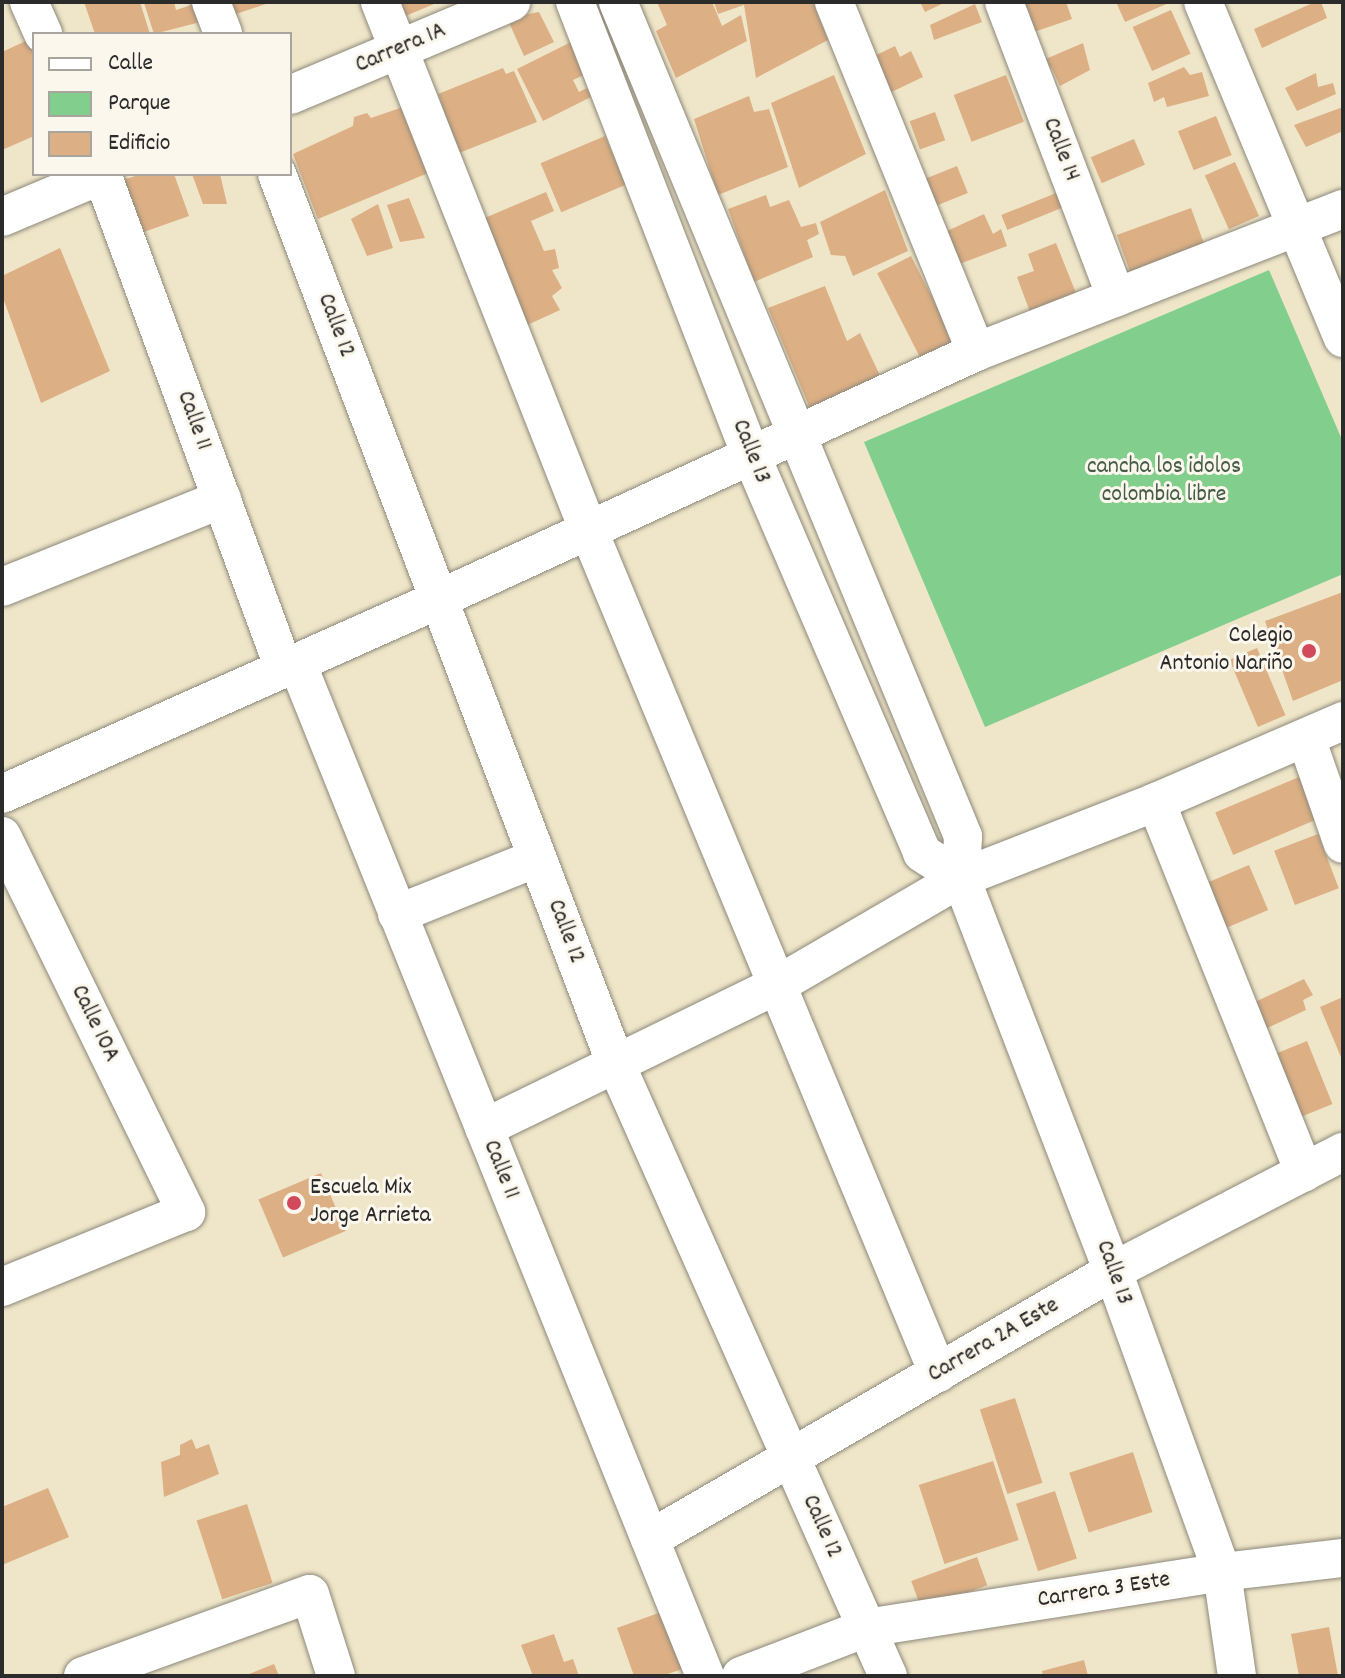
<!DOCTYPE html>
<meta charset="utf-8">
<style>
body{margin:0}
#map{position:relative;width:1345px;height:1678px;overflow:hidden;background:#efe6c9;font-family:Dekko,sans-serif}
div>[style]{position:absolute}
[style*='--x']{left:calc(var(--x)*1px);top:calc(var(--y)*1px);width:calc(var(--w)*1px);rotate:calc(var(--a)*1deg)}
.green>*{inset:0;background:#82ce8c}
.building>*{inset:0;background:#dcaf85;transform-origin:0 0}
.roads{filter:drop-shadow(0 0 2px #8d887a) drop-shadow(0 0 2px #8d887a)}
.street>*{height:38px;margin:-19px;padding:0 19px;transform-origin:19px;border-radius:19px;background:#fff}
.dots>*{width:22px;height:22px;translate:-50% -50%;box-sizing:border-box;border:4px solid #fbf7ec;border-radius:50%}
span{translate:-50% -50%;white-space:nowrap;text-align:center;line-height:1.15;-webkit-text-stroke:6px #fbf7ec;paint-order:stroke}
.street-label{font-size:24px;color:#2b2b2b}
.park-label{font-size:24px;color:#455c48}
.poi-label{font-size:24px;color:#2b2b2b}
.right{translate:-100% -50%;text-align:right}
.left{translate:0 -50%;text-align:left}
.frame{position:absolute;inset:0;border:4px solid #2b2b2b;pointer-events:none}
.legend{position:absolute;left:32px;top:32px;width:260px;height:144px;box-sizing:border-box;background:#fbf7ec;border:2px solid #a8a59f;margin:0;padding:10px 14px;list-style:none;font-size:24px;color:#2b2b2b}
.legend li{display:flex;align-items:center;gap:16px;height:40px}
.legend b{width:40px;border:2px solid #a8a59f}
</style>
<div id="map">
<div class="green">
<i style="clip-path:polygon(1269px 270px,1343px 442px,1343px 574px,985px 727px,864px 442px)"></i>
</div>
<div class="building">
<i style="clip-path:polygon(84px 2px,140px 2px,150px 34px,95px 34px)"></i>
<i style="clip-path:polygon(174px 2px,176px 10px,200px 2px,212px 19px,154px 34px,144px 3px)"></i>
<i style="clip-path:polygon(225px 2px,269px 2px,269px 3px,230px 16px)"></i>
<i style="clip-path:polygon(397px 2px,439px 2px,403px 17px)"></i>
<i style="clip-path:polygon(657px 2px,712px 2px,722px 26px,741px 15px,747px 41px,676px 78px,656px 31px,667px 25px)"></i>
<i style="clip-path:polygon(714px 2px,813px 2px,828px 40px,756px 78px,744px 5px,718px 14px)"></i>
<i style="clip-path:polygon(920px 2px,946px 2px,925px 12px)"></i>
<i style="clip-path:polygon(1024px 2px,1066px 2px,1072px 19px,1028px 34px)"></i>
<i style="clip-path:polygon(1116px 2px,1171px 2px,1125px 22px)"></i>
<i style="clip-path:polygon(1315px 2px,1321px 2px,1327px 18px,1262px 48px,1254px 29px)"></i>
<i style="clip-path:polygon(975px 4px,982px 22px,934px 40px,930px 25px)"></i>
<i style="left:1171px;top:10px;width:48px;height:42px;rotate:66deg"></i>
<i style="clip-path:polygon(539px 12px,554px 42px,524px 56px,507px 18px)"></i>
<i style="clip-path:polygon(28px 40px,34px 54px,34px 136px,2px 150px,2px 52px)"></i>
<i style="clip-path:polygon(575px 40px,590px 72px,573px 80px,579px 92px,587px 88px,591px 97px,543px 121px,517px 69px)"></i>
<i style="clip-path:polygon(1083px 43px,1090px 70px,1060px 86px,1051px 67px,1043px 68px,1041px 61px)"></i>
<i style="clip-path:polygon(895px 46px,900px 57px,911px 51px,923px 77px,883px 96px,866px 60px)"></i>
<i style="clip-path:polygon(1184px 67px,1190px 75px,1202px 72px,1209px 96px,1167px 107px,1164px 97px,1154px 102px,1148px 83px)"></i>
<i style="clip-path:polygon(503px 68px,506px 74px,514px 71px,537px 122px,459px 153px,438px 94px)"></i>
<i style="clip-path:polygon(1316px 73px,1318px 87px,1333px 83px,1336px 94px,1297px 111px,1285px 88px)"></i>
<i style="clip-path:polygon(834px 75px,866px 154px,799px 188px,771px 103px)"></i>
<i style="left:1006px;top:75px;width:50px;height:56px;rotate:69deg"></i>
<i style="clip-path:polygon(749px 96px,754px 112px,769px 109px,788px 167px,718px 195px,694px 119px)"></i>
<i style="clip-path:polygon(403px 107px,428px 173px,318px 219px,293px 154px,353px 126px,354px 117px,367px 113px,371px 118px)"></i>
<i style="clip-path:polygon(1343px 107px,1343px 131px,1306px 147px,1294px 125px)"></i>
<i style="left:935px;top:112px;width:30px;height:27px;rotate:70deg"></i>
<i style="left:1216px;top:116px;width:42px;height:41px;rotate:68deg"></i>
<i style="left:605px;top:136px;width:53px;height:70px;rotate:67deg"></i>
<i style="left:1134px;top:139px;width:28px;height:47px;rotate:67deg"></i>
<i style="left:1235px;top:162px;width:59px;height:33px;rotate:66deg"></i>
<i style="left:957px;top:166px;width:29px;height:43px;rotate:68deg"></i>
<i style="clip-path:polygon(141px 174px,174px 174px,189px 216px,141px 233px,123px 180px)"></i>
<i style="clip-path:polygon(192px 174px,220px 174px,227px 204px,203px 204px)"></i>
<i style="clip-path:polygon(885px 190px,908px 251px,853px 276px,845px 256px,831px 255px,820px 222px)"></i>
<i style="clip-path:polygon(546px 192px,554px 211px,531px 221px,544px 251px,555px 249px,559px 268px,552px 270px,562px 288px,552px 296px,560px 310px,523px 327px,480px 220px)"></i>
<i style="left:1056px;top:193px;width:16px;height:59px;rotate:68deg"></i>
<i style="clip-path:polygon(766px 195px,770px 207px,789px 200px,801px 227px,816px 223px,819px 234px,807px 240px,813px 257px,754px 282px,728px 209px)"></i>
<i style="clip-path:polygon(409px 198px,425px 238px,400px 242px,387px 205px)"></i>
<i style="clip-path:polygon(378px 204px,393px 248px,367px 256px,351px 219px)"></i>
<i style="left:1191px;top:208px;width:44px;height:79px;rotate:70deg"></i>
<i style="clip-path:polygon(984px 214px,993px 234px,1001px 229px,1007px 246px,949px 268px,934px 237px)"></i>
<i style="clip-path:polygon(1056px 243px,1078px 298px,1030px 312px,1017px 277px,1034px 271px,1028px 254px)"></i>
<i style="clip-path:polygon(60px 248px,110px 371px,41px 403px,2px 295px,2px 276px)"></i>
<i style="left:911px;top:256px;width:103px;height:38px;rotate:63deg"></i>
<i style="clip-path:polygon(825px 286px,847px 341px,860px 333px,883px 382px,812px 413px,768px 308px)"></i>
<i style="clip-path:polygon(1343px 592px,1343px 680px,1293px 701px,1265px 621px)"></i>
<i style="left:1257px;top:648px;width:73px;height:30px;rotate:67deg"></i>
<i style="left:1299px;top:777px;width:46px;height:91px;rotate:67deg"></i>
<i style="left:1318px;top:834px;width:58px;height:47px;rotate:69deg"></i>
<i style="left:1249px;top:865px;width:49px;height:52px;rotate:67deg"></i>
<i style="clip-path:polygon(1304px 979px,1313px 995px,1303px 1000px,1306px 1010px,1252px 1035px,1242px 1008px)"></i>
<i style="clip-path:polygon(1343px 997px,1343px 1062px,1320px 1007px)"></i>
<i style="left:1307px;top:1041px;width:68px;height:41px;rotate:68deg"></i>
<i style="left:321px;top:1173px;width:63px;height:68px;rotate:67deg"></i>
<i style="left:1015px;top:1398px;width:89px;height:37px;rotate:72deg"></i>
<i style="clip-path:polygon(192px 1439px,196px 1449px,209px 1444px,219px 1474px,164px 1497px,161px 1462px,180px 1455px,180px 1445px)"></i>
<i style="left:1133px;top:1452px;width:63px;height:67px;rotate:72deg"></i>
<i style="left:993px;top:1461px;width:83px;height:78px;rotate:72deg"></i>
<i style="clip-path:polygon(48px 1488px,69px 1537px,2px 1565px,2px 1507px)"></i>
<i style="left:1055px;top:1491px;width:71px;height:41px;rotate:72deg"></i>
<i style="left:247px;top:1504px;width:83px;height:53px;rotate:72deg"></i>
<i style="left:977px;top:1557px;width:30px;height:70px;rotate:70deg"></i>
<i style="clip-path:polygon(664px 1611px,685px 1668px,662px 1676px,634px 1676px,617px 1628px)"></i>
<i style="clip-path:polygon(1329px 1627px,1338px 1676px,1299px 1676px,1291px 1634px)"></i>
<i style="clip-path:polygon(554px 1634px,564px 1662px,573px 1659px,579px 1676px,533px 1676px,521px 1645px)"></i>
<i style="clip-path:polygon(1084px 1660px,1088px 1676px,1043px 1676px,1042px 1671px)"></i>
<i style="clip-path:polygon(274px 1664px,279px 1676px,244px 1676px)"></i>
</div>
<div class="roads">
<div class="street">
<i style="--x:29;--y:2;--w:35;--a:66"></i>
<i style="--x:211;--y:2;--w:34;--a:69"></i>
<i style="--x:380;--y:2;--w:567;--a:68.46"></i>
<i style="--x:588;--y:529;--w:914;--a:67.48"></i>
<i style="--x:575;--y:2;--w:486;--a:68.8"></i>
<i style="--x:751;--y:455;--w:433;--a:66.7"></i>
<i style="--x:922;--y:853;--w:46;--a:32.7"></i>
<i style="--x:618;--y:2;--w:903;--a:67.53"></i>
<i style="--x:963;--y:836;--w:42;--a:92.7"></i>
<i style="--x:961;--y:878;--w:421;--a:68.9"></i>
<i style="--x:1113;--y:1271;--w:320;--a:70.1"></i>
<i style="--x:1222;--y:1572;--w:105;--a:81.8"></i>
<i style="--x:834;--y:2;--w:378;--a:67.9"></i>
<i style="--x:1004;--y:2;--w:316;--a:69.2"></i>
<i style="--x:1203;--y:2;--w:364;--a:67.4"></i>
<i style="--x:290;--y:95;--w:240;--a:-22.8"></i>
<i style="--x:102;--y:174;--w:527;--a:69.81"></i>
<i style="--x:277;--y:174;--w:950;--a:69.16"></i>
<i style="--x:615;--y:1062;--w:672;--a:66.03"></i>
<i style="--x:2;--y:217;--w:111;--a:-22.9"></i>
<i style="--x:2;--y:587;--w:237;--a:-21.8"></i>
<i style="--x:297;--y:663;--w:1092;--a:68.06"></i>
<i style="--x:1306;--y:738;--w:112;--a:70.8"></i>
<i style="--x:2;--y:794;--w:479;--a:-24"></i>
<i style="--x:439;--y:599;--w:591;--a:-24.7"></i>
<i style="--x:976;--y:352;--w:394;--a:-21.3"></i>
<i style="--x:1156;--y:802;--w:399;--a:68.2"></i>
<i style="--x:2;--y:836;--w:419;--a:63.9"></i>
<i style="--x:186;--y:1212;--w:199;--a:157.8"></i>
<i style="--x:397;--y:914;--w:151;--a:-21.8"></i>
<i style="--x:484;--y:1128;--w:326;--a:-26"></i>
<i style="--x:777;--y:985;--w:213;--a:-30.2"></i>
<i style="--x:961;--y:878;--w:209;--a:-21.3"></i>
<i style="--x:1156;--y:802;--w:204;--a:-23.4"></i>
<i style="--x:650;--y:1539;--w:535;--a:-30.06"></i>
<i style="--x:1113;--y:1271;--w:259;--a:-27.4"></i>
<i style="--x:83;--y:1676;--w:241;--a:-19.9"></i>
<i style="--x:310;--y:1594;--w:86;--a:72.4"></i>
<i style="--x:741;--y:1676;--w:134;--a:-21"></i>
<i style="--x:866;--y:1628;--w:360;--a:-8.9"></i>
<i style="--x:1222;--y:1572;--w:122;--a:-6.6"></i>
</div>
</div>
<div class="dots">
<i style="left:1309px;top:651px;background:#d1495b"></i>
<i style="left:294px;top:1203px;background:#d1495b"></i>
</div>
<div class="street-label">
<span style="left:401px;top:49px;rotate:-23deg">Carrera 1A</span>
<span style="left:1060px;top:150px;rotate:69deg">Calle 14</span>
<span style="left:335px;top:326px;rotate:69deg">Calle 12</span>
<span style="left:193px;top:421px;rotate:70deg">Calle 11</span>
<span style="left:750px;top:452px;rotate:68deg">Calle 13</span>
<span style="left:565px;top:932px;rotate:69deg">Calle 12</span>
<span style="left:94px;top:1024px;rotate:64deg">Calle 10A</span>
<span style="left:500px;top:1170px;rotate:68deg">Calle 11</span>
<span style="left:1113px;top:1273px;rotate:70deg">Calle 13</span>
<span style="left:994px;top:1341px;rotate:-30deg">Carrera 2A Este</span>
<span style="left:821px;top:1527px;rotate:66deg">Calle 12</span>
<span style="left:1104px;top:1591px;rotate:-9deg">Carrera 3 Este</span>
</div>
<div class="park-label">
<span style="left:1164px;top:482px">cancha los idolos<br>colombia libre</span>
</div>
<div class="poi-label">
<span class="right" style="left:1293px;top:651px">Colegio<br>Antonio Nariño</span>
<span class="left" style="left:310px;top:1203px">Escuela Mix<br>Jorge Arrieta</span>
</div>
<div class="frame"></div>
<ul class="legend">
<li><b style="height:10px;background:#fff"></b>Calle</li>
<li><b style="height:22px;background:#82ce8c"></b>Parque</li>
<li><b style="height:22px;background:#dcaf85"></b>Edificio</li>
</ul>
</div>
